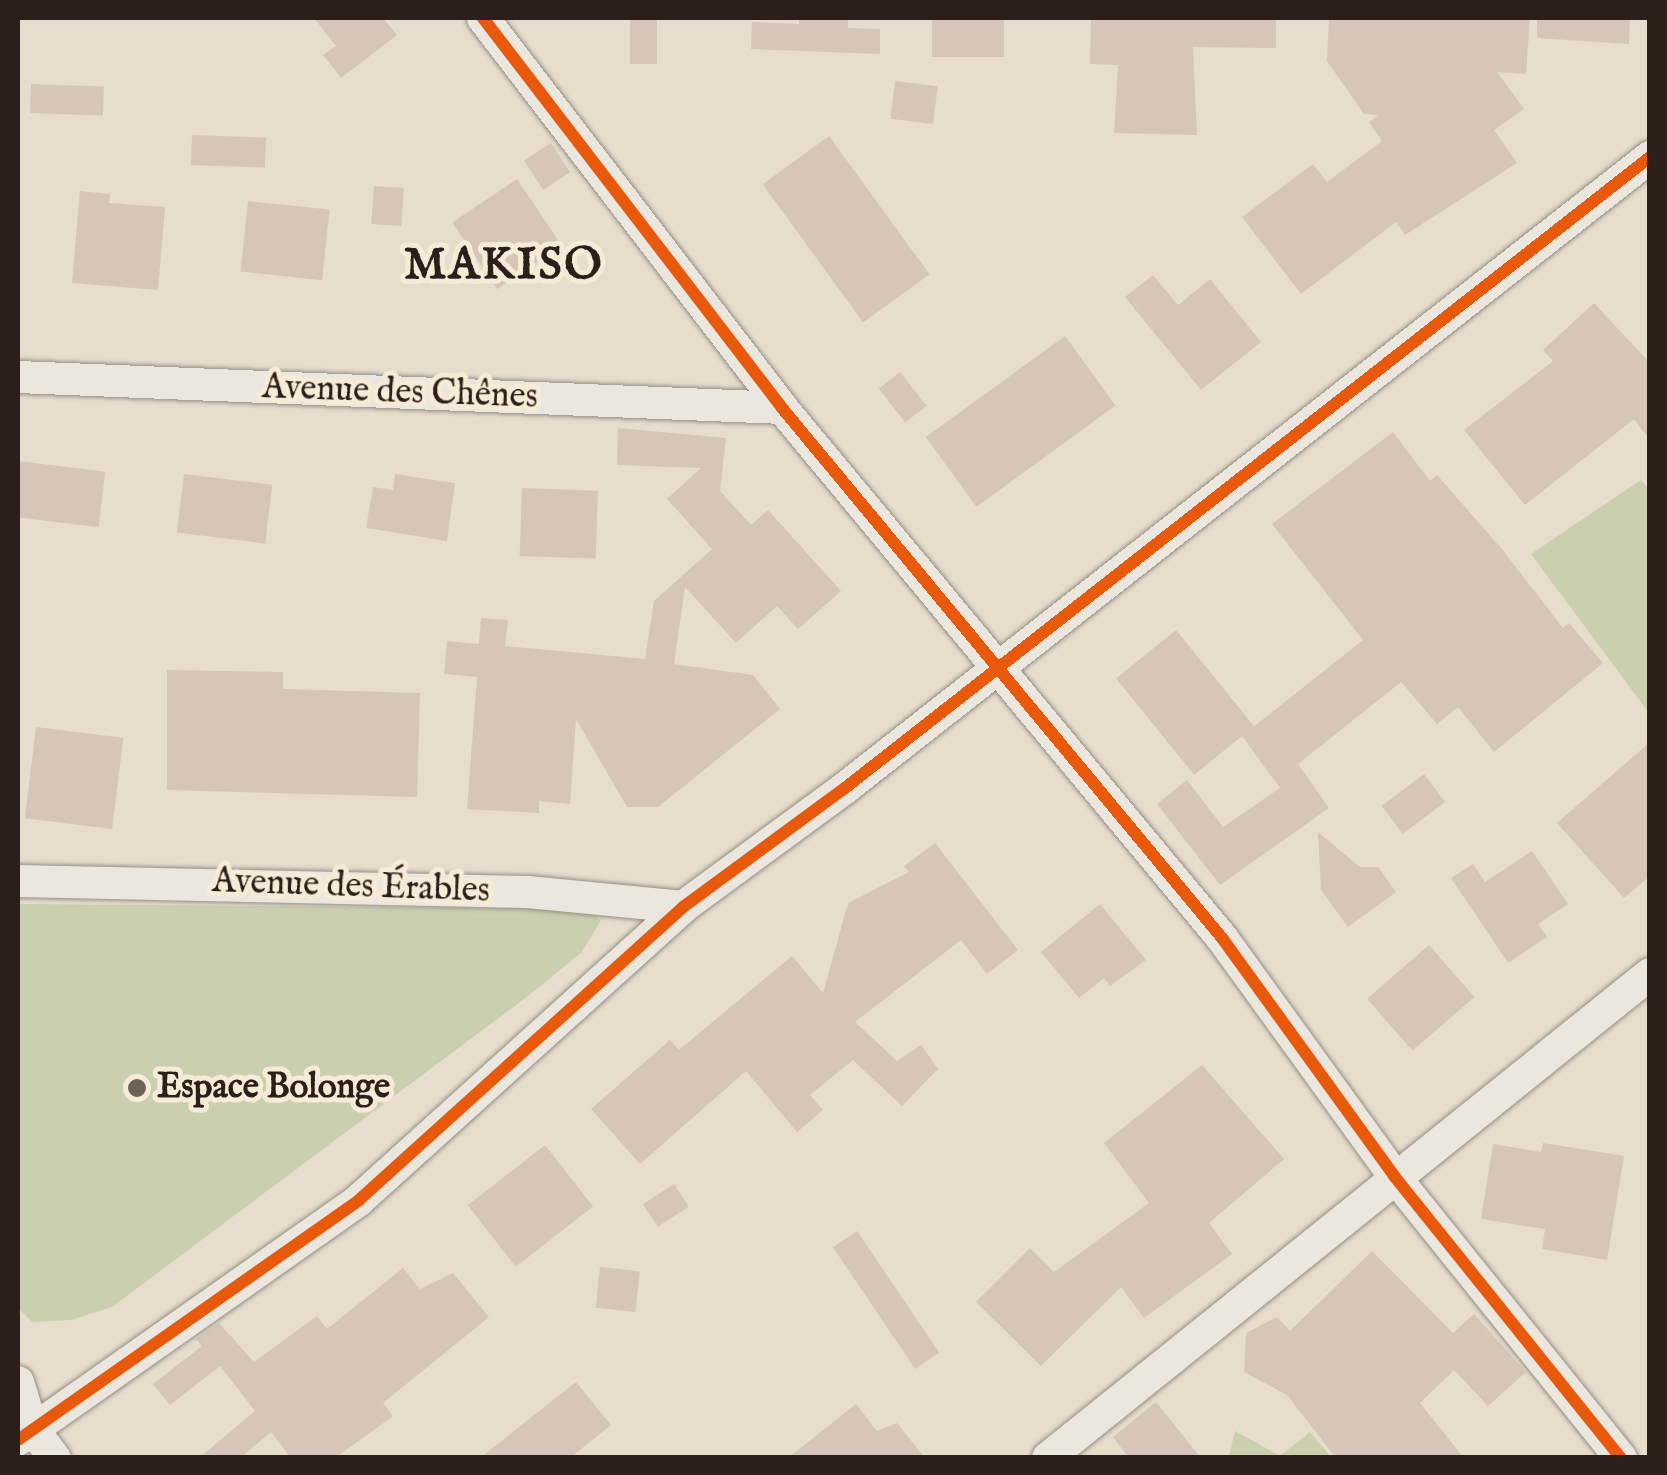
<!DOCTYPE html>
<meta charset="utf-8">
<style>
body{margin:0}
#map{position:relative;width:1667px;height:1475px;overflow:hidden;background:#e6ddcc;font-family:"IM FELL English",serif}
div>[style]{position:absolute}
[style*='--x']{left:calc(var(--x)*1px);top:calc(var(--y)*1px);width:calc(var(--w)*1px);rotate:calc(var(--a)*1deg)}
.green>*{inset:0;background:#cacfaf}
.building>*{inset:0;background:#d6c6b9;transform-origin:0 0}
.roads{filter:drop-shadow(0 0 2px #968f86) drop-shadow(0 0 2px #968f86)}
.street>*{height:32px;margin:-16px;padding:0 16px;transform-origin:16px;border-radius:16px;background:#ebe6de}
.cycleway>*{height:12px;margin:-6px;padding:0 6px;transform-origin:6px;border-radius:6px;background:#e8590c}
.dots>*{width:28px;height:28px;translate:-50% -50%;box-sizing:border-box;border:5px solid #f6ebd7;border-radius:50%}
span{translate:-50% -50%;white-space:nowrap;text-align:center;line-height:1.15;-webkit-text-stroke:10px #f6ebd7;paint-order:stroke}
.street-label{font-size:35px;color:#2c1f1a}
.poi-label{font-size:35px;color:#2c1f1a;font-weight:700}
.left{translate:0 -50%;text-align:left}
.district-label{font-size:45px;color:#2c1f1a;font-weight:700;letter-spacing:2.5px}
.frame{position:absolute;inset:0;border:20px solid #2c1f1a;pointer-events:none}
</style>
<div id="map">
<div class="green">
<i style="clip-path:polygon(1641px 480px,1650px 490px,1649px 713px,1531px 554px)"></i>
<i style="clip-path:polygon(18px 904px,587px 909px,601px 920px,581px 953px,528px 996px,112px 1307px,71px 1320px,32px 1322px,18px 1308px)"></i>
<i style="clip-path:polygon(1235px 1431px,1280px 1456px,1310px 1432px,1331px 1457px,1229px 1457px)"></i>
</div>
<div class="building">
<i style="clip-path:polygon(314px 18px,383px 18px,397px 35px,341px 78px,323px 55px,336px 46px)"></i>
<i style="left:630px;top:18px;width:27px;height:46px"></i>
<i style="clip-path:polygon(799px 18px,848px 18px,848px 28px,880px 29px,880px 54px,751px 49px,752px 22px,799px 24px)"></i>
<i style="left:932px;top:18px;width:72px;height:39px"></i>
<i style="clip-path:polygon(1091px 18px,1276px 18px,1276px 48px,1193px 47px,1197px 135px,1114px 133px,1118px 65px,1090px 64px)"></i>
<i style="clip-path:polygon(1329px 18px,1530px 18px,1526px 74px,1497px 72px,1524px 109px,1494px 130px,1517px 163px,1405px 235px,1396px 222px,1301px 294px,1242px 217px,1313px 164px,1327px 182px,1382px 141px,1369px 122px,1378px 115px,1364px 114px,1327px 61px)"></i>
<i style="clip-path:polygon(1537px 18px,1630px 18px,1629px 44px,1537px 38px)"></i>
<i style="left:895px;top:81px;width:43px;height:38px;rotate:7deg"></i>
<i style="left:31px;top:84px;width:73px;height:29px;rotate:2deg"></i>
<i style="left:192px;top:135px;width:74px;height:30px;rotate:2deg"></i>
<i style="left:829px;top:136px;width:171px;height:82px;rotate:54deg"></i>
<i style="left:551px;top:143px;width:35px;height:32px;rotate:57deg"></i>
<i style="left:517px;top:179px;width:80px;height:78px;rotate:56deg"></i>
<i style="left:374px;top:186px;width:30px;height:38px;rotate:4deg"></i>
<i style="clip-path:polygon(80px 191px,110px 194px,109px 203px,165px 207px,158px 290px,72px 283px)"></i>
<i style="left:248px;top:201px;width:82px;height:71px;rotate:6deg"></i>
<i style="clip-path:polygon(1153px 275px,1178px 305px,1210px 279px,1261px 342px,1201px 390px,1125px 297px)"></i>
<i style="clip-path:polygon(1594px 303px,1650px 363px,1650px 440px,1634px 419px,1525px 505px,1464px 430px,1553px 361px,1543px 350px)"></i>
<i style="left:1065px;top:336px;width:86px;height:172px;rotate:54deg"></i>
<i style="left:900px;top:372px;width:43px;height:27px;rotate:52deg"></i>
<i style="clip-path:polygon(618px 428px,726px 438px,720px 491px,751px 525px,768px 510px,841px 591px,798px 629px,777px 606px,736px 643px,685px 587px,674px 664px,753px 675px,780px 709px,658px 807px,627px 807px,576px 719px,570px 804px,539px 801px,539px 813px,467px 809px,477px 677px,444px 674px,447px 641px,479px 644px,481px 618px,508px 620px,505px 646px,645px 659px,654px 601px,712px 549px,667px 499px,701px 468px,617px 465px)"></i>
<i style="clip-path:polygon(1393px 432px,1430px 481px,1437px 475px,1501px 548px,1563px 628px,1569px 623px,1603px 663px,1494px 752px,1458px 707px,1437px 724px,1401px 682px,1298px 764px,1329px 808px,1220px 885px,1157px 804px,1187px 780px,1223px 827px,1280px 788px,1242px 736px,1363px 640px,1272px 524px)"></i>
<i style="left:18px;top:461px;width:88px;height:56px;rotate:7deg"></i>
<i style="left:184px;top:474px;width:89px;height:59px;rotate:7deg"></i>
<i style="clip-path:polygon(395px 474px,455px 483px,447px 541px,366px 528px,373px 487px,393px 490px)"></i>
<i style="left:522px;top:488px;width:76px;height:68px;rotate:2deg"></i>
<i style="left:1176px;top:630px;width:124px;height:77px;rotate:51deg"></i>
<i style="clip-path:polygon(167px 670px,283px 672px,283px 689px,420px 693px,417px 797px,167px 790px)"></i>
<i style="left:36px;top:727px;width:88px;height:92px;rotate:7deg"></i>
<i style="clip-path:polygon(1650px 742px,1650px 876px,1624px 898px,1557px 823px)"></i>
<i style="left:1424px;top:774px;width:35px;height:53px;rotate:53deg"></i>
<i style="clip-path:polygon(1318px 832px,1360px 867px,1378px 867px,1396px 892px,1348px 927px,1321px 890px)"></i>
<i style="clip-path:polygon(935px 843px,1018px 950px,987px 974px,961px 940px,855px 1022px,897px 1061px,921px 1045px,938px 1069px,902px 1106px,853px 1060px,810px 1095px,823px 1110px,797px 1132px,746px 1071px,640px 1164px,591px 1109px,670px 1040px,679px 1050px,792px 956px,823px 993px,848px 903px,909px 872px,904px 866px)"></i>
<i style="clip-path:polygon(1532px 851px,1568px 904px,1538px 924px,1547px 937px,1508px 963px,1451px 878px,1473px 864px,1485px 882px)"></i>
<i style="clip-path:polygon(1100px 904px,1146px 960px,1110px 986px,1104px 978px,1079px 998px,1041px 952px)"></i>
<i style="left:1429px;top:945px;width:69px;height:82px;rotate:49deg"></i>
<i style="clip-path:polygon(1202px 1065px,1284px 1159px,1209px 1223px,1232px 1254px,1144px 1318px,1121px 1287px,1041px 1366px,976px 1302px,1030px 1248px,1054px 1272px,1149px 1203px,1104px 1143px)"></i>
<i style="clip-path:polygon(1543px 1143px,1624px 1156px,1607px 1260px,1542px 1249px,1545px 1229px,1481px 1219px,1493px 1144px,1541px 1152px)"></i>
<i style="left:545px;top:1145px;width:78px;height:98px;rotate:52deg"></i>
<i style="left:674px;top:1184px;width:27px;height:37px;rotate:57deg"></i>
<i style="left:857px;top:1231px;width:147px;height:29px;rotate:56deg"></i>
<i style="clip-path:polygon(1372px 1251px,1453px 1333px,1474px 1314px,1526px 1372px,1488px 1406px,1454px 1370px,1420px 1403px,1464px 1458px,1336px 1458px,1287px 1395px,1244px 1372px,1246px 1333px,1277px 1317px,1290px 1331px)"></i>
<i style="left:600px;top:1267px;width:40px;height:41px;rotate:6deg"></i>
<i style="clip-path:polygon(403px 1268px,420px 1289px,453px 1273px,489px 1317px,383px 1403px,393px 1416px,335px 1458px,291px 1458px,271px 1432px,240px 1458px,199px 1458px,255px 1411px,220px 1366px,170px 1405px,153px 1384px,202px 1346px,196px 1339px,219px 1323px,254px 1362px,317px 1316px,327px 1329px)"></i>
<i style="clip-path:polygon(576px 1382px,611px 1425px,570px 1458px,480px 1458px)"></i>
<i style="clip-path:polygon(1156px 1402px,1201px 1458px,1129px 1458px,1113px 1437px)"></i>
<i style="clip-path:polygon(856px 1404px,877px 1431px,897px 1423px,925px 1458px,788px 1458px)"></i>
</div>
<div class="roads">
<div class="street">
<i style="--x:483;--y:18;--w:491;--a:52.5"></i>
<i style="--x:782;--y:408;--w:689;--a:50.3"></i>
<i style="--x:1222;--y:938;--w:294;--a:54.1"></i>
<i style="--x:1394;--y:1176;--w:362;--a:51.2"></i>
<i style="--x:18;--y:377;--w:765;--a:2.32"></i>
<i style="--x:18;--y:881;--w:510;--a:1.24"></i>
<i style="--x:528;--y:892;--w:156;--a:5.5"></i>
<i style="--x:18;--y:1382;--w:48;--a:73.1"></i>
<i style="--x:32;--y:1428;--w:38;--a:53"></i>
<i style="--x:18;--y:1440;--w:417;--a:-35.1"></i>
<i style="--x:359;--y:1200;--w:437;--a:-42.1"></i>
<i style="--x:683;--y:907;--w:201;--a:-36.3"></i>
<i style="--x:845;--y:788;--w:1023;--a:-38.09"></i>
<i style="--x:1048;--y:1458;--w:772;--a:-38.8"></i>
</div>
</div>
<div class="cycleway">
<i style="--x:483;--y:18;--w:491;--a:52.5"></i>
<i style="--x:782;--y:408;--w:689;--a:50.3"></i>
<i style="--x:1222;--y:938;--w:294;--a:54.1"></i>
<i style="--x:1394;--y:1176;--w:362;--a:51.2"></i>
<i style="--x:18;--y:1440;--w:417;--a:-35.1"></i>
<i style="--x:359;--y:1200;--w:437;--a:-42.1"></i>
<i style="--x:683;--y:907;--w:201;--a:-36.3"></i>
<i style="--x:845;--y:788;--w:1023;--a:-38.09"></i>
</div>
<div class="dots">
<i style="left:137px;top:1088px;background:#6d6258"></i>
</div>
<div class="street-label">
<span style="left:400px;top:393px;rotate:2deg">Avenue des Chênes</span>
<span style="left:351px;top:887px;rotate:2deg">Avenue des Érables</span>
</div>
<div class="poi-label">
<span class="left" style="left:157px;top:1088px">Espace Bolonge</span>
</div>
<div class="district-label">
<span style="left:504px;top:266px">MAKISO</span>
</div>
<div class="frame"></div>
</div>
